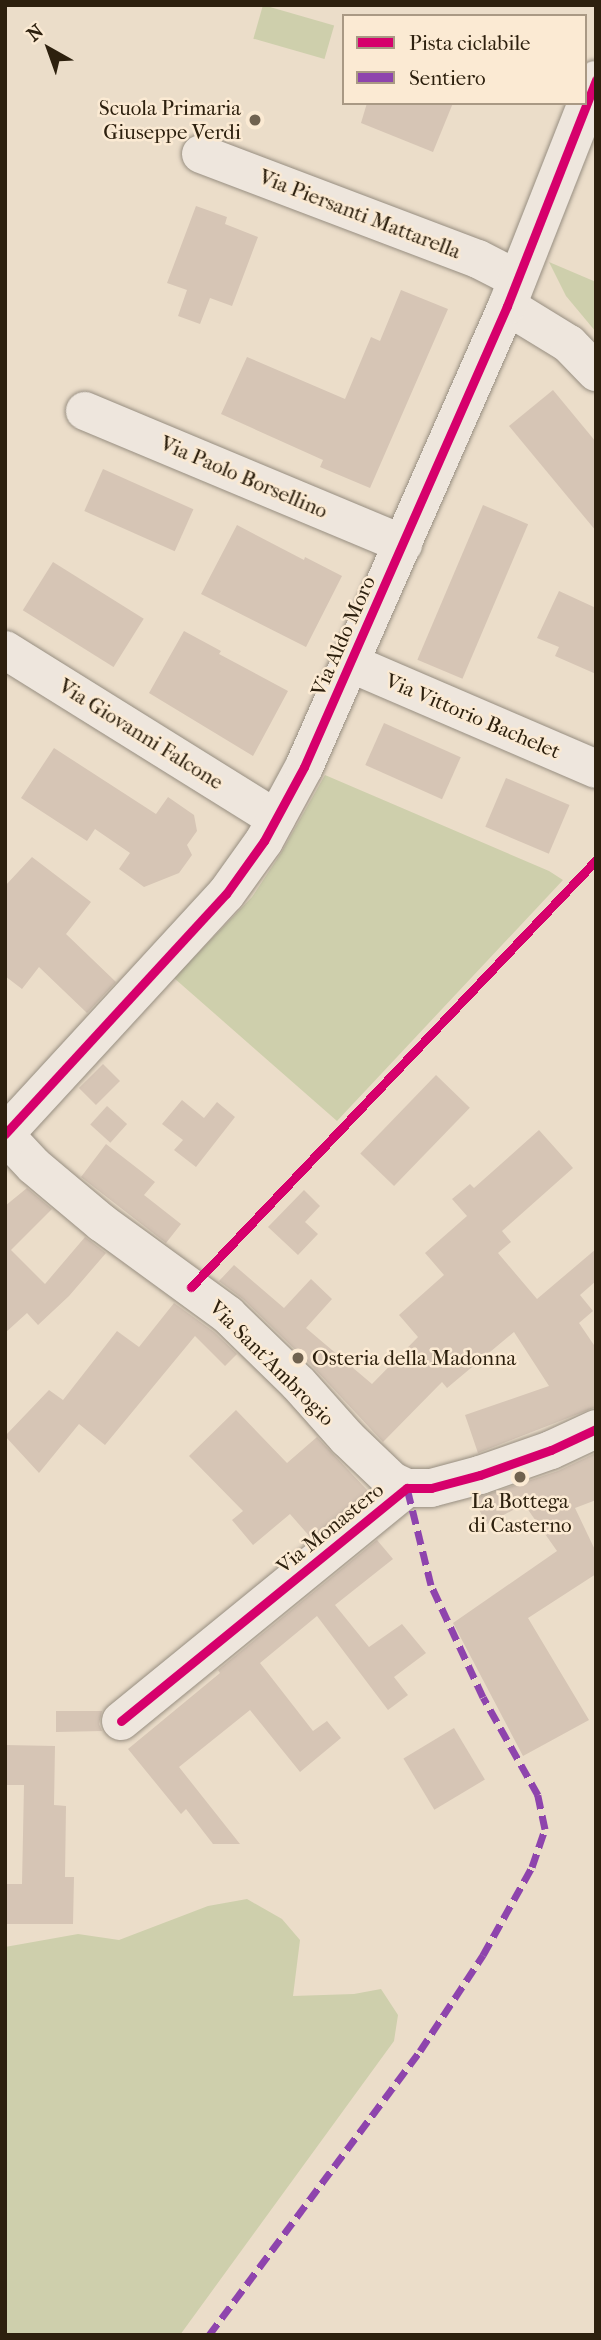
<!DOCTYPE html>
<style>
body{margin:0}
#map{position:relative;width:601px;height:2340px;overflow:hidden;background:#ebddc9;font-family:"IM FELL French Canon",serif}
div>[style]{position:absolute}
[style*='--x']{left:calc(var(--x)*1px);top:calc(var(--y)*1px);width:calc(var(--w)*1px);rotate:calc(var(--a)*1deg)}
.green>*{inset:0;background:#cecfac;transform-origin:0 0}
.building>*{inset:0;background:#d6c5b5;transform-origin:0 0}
.roads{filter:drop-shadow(0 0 2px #978e81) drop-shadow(0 0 2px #978e81)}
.minor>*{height:38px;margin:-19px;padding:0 19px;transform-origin:19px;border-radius:19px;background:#eee6dd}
.quiet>*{height:7px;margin-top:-3.5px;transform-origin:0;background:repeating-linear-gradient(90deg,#8e44ad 0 14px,transparent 0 21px)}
.cycleway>*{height:9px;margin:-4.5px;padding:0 4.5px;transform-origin:4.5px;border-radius:4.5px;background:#d6006c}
.dots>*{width:19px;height:19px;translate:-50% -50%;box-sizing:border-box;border:4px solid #fbead3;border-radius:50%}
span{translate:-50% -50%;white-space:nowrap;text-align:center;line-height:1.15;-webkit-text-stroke:5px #fbead3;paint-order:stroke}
.poi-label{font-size:21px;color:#2d200e}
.right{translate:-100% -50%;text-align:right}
.left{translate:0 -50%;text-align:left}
.street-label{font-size:21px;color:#2d200e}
.frame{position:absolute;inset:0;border:7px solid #2d200e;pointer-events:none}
.legend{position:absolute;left:342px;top:14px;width:245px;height:91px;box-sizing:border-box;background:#fbead3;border:2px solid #a99984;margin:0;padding:9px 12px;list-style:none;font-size:21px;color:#2d200e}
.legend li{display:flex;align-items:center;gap:14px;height:35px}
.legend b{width:35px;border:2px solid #a99984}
.north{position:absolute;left:14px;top:14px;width:70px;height:70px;-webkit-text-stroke:5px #fbead3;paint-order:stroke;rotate:320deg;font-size:19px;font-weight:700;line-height:28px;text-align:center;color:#2d200e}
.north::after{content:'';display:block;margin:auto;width:24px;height:32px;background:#2d200e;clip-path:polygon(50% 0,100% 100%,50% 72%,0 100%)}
</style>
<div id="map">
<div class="green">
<i style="left:263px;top:5px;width:74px;height:35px;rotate:16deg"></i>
<i style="clip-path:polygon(549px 262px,596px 282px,596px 332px,566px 296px)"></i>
<i style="clip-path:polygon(325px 775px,549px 871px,563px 880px,337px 1121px,174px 978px,252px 897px,281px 853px)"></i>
<i style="clip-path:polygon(247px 1899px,282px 1919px,300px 1940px,293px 1996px,354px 1994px,381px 1989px,398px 2015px,394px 2041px,180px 2335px,5px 2335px,5px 1947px,78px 1934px,119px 1940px,208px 1906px)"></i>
</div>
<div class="building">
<i style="clip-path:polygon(367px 103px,453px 103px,433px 152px,361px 123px)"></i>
<i style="clip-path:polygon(196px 206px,227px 217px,225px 224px,258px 237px,232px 306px,210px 298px,200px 324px,178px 316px,187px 290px,167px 283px)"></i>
<i style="clip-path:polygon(401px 290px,448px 309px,370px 488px,320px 467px,323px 460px,221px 414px,247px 357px,345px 399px,371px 337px,380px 341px)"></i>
<i style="clip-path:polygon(553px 390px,596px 442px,596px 531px,509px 426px)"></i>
<i style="left:103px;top:469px;width:99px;height:46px;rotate:24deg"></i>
<i style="left:483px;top:505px;width:49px;height:168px;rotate:23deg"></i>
<i style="clip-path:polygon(237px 525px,304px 560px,305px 557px,342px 576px,306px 647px,201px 594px)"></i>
<i style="left:53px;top:562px;width:107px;height:57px;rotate:32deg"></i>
<i style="clip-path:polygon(559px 591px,596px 608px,596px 674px,555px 656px,559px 647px,537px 638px)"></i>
<i style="clip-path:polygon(184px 631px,221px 651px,219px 654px,288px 691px,253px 756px,149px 693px)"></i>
<i style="left:384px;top:723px;width:84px;height:46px;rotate:24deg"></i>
<i style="clip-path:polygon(54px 748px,156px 814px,168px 797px,194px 815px,197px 831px,187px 845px,192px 855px,179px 873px,144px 887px,119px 869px,130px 853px,95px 829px,87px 841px,21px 798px)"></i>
<i style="left:506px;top:778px;width:69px;height:53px;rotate:23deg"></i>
<i style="clip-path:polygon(32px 857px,91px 902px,66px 934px,116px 982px,87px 1013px,39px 967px,22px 989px,5px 976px,5px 886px)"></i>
<i style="left:103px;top:1064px;width:24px;height:34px;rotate:45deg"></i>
<i style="left:436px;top:1075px;width:47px;height:109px;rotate:44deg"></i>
<i style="clip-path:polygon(182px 1100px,204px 1118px,217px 1102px,235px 1117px,196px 1167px,174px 1150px,183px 1140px,162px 1124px)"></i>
<i style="left:107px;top:1106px;width:27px;height:25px;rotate:42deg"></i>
<i style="clip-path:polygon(539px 1130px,573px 1168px,502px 1231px,511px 1242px,498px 1253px,537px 1299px,596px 1249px,596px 1281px,580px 1295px,593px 1311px,579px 1323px,596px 1348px,596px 1407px,478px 1453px,465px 1415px,549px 1386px,514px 1332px,447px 1388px,442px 1382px,383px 1442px,313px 1367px,243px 1299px,219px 1281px,234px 1265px,284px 1308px,311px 1279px,332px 1299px,306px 1328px,372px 1384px,418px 1337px,399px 1315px,444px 1275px,425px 1253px,467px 1216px,452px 1199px,470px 1184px,474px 1188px)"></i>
<i style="clip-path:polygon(106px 1144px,155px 1182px,144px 1195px,181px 1224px,166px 1243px,81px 1177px)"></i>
<i style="clip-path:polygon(27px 1188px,52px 1209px,11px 1250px,45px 1284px,85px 1237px,106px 1253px,69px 1296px,38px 1325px,27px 1313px,5px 1333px,5px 1206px)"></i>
<i style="clip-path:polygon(304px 1190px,320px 1206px,305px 1222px,318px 1234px,298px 1255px,268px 1227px)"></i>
<i style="clip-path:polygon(174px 1303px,214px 1332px,237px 1354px,225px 1366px,195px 1336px,105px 1445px,79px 1424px,39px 1473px,5px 1436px,49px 1390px,63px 1400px,117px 1331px,139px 1347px)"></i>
<i style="clip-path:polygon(236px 1410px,287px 1463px,317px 1437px,368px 1491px,311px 1538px,290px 1514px,253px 1545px,232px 1520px,243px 1511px,189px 1456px)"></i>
<i style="clip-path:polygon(596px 1453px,596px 1500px,575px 1508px,596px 1552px,596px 1574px,528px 1618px,589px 1720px,523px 1756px,453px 1623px,557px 1551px,524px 1504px,487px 1524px,473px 1499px,558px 1471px)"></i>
<i style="clip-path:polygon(377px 1540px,393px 1559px,335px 1605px,369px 1647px,402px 1624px,426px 1653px,394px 1677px,408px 1695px,388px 1710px,317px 1616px,260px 1663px,313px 1731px,327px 1721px,341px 1738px,300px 1772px,250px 1710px,179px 1767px,240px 1844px,213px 1844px,186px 1809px,181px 1814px,128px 1749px,220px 1673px,218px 1670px)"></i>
<i style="clip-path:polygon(56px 1711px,102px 1711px,99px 1724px,102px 1731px,56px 1732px)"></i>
<i style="left:454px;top:1728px;width:60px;height:59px;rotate:59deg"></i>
<i style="clip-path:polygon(5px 1745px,55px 1746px,54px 1805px,66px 1806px,65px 1877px,74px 1877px,73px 1924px,5px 1924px,5px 1884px,22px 1884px,24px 1785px,5px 1785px)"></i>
</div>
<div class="roads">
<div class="minor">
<i style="--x:201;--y:154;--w:296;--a:20.8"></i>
<i style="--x:478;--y:259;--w:44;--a:27.1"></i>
<i style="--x:507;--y:306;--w:73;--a:31.5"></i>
<i style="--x:569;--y:344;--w:39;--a:46"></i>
<i style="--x:85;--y:411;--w:345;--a:22.7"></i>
<i style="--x:5;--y:650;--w:319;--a:31.9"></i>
<i style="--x:350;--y:663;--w:268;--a:23.3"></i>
<i style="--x:5;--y:1134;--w:326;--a:-47.4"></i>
<i style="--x:226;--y:894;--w:65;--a:-54.4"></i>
<i style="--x:264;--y:841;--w:84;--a:-61.6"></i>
<i style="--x:304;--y:767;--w:504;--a:-66.23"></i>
<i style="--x:507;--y:306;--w:243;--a:-68.5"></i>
<i style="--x:5;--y:1135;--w:42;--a:46.9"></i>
<i style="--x:34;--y:1166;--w:89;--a:40"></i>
<i style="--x:102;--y:1223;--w:156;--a:36.1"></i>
<i style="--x:228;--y:1315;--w:98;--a:44.2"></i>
<i style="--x:298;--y:1383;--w:74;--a:48.3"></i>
<i style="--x:347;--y:1438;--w:62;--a:43.7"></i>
<i style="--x:392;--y:1481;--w:17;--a:25"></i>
<i style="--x:121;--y:1721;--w:369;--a:-39.2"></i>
<i style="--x:407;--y:1488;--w:24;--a:0"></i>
<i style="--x:431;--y:1488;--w:51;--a:-14.9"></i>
<i style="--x:480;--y:1475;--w:75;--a:-19.4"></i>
<i style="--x:551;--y:1450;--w:50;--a:-25"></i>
</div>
</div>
<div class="quiet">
<i style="--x:209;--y:2335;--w:354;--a:-53.4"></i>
<i style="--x:420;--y:2051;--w:115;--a:-56.7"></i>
<i style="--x:483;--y:1955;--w:101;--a:-60.9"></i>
<i style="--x:532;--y:1867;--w:40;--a:-71.1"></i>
<i style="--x:545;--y:1829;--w:35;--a:-102"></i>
<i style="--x:538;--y:1795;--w:112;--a:-119.3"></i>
<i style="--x:483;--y:1697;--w:123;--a:-114.9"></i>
<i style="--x:431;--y:1585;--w:100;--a:-103.9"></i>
</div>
<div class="cycleway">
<i style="--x:5;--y:1134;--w:326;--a:-47.4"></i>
<i style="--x:226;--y:894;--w:65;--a:-54.4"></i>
<i style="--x:264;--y:841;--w:84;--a:-61.6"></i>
<i style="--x:304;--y:767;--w:504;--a:-66.23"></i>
<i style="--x:507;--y:306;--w:243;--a:-68.5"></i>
<i style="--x:191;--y:1287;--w:589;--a:-46.51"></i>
<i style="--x:121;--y:1721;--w:369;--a:-39.2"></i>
<i style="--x:407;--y:1488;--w:24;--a:0"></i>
<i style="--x:431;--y:1488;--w:51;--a:-14.9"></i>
<i style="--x:480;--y:1475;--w:75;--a:-19.4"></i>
<i style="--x:551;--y:1450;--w:50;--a:-25"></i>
</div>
<div class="dots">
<i style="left:255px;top:120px;background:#70624f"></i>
<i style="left:298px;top:1358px;background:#70624f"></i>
<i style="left:520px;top:1477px;background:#70624f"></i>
</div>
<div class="poi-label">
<span class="right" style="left:241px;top:120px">Scuola Primaria<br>Giuseppe Verdi</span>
<span class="left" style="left:312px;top:1358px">Osteria della Madonna</span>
<span style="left:520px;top:1513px">La Bottega<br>di Casterno</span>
</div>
<div class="street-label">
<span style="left:360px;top:214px;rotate:21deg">Via Piersanti Mattarella</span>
<span style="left:244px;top:477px;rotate:23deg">Via Paolo Borsellino</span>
<span style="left:343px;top:636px;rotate:-66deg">Via Aldo Moro</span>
<span style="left:473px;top:716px;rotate:23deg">Via Vittorio Bachelet</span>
<span style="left:141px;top:734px;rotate:32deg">Via Giovanni Falcone</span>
<span style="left:272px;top:1363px;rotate:45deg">Via Sant'Ambrogio</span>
<span style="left:330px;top:1528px;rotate:-39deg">Via Monastero</span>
</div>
<div class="frame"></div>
<ul class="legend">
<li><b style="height:9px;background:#d6006c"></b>Pista ciclabile</li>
<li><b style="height:9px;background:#8e44ad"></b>Sentiero</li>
</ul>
<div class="north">N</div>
</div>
